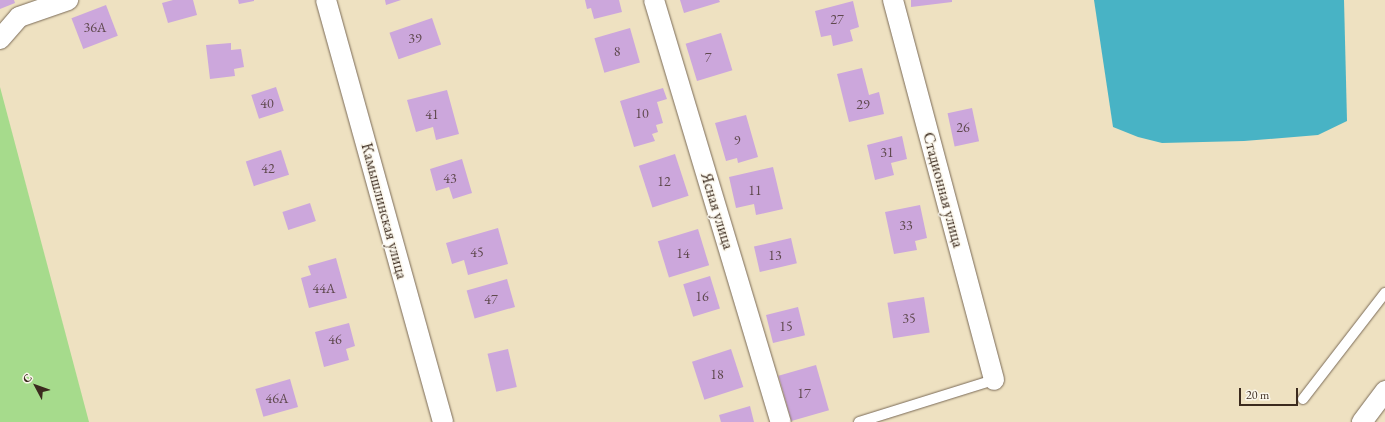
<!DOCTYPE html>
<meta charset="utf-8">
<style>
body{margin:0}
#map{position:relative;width:1385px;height:422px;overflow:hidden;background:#eee1c1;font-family:"EB Garamond",serif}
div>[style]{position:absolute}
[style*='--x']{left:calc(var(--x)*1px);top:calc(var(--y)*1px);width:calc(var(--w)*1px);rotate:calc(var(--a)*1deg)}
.green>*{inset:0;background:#a6db8c}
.water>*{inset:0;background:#48b3c5}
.building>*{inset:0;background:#cca7dc;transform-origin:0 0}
.roads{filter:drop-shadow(0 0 1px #7a6a57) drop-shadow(0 0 1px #7a6a57)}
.service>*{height:10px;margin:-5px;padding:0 5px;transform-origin:5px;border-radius:5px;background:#fff}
.minor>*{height:20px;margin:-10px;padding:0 10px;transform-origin:10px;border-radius:10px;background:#fff}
span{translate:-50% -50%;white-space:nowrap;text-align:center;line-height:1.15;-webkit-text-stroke:3px #fbf7ec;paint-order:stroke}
.number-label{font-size:14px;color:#5f494e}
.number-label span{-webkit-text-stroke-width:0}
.street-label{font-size:16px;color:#3b2a1e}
.north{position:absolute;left:16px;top:366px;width:40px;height:40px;-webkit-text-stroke:3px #fbf7ec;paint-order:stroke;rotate:311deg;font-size:11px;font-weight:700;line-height:16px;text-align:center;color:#3b2a1e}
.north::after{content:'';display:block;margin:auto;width:14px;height:18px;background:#3b2a1e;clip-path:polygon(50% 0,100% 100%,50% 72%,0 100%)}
.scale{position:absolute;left:1239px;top:388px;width:59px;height:18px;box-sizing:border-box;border:2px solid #3b2a1e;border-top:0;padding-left:5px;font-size:12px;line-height:14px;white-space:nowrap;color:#3b2a1e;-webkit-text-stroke:3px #fbf7ec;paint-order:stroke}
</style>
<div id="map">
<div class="green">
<i style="clip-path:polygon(0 87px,89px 422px,0 422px)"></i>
</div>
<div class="water">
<i style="clip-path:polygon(1094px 0,1344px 0,1347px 121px,1318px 135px,1244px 141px,1162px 143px,1138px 137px,1113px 127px)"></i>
</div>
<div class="building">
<i style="clip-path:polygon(0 0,14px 0,15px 3px,0 9px)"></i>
<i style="clip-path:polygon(173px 0,193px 0,197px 15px,168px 23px,162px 3px)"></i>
<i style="clip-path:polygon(238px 0,254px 0,254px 1px,239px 4px)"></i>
<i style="clip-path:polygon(385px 0,401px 0,386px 5px)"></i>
<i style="clip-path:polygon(585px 0,619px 0,622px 12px,594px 19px,591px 8px,587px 9px)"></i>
<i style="clip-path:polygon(680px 0,719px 0,720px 2px,684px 13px)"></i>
<i style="clip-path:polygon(911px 0,952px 0,952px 2px,911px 7px)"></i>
<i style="clip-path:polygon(853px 1px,859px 27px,850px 30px,853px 41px,833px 46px,831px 35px,821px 37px,815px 11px)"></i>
<i style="left:106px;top:5px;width:33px;height:37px;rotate:69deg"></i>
<i style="left:432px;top:18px;width:28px;height:45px;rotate:71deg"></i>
<i style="left:630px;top:28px;width:36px;height:37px;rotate:74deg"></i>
<i style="left:721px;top:33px;width:39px;height:37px;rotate:73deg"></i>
<i style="clip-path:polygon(231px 43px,231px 50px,241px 49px,244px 67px,234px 69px,235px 76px,210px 79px,206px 45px)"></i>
<i style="clip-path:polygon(862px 68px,869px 95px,879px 92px,884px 114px,849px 122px,837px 74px)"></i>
<i style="left:276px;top:87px;width:25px;height:26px;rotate:72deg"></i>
<i style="clip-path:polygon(663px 88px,667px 99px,657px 102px,663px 123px,656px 125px,658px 132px,652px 134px,655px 141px,634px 147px,620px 101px)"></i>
<i style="clip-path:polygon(447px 90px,459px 134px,436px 140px,433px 127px,416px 132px,407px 100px)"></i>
<i style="left:972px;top:108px;width:34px;height:25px;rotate:78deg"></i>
<i style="clip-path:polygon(746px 115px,758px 157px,738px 163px,737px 158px,726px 161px,715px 123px)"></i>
<i style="clip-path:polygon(902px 136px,907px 159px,891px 163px,894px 175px,875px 180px,867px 145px)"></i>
<i style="left:281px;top:150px;width:26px;height:37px;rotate:72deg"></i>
<i style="left:675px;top:154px;width:44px;height:38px;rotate:72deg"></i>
<i style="clip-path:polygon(462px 159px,472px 193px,453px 199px,449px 187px,436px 191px,430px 169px)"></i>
<i style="clip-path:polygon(773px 167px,783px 209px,756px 215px,754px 204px,736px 208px,729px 177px)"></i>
<i style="left:310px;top:203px;width:19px;height:29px;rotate:72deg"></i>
<i style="clip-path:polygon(920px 205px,927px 238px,915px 241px,917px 250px,894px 254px,885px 212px)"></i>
<i style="clip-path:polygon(498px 228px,508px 264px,468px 275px,464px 260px,452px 264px,446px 243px)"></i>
<i style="left:698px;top:229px;width:38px;height:42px;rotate:73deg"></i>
<i style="left:791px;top:238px;width:26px;height:38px;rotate:77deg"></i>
<i style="clip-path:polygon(336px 258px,347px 298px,309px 308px,301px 278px,311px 275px,308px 266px)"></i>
<i style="left:710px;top:276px;width:34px;height:28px;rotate:73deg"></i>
<i style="left:507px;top:279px;width:29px;height:42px;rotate:74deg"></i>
<i style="left:924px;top:297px;width:36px;height:37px;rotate:81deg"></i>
<i style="left:798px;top:307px;width:29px;height:33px;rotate:76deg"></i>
<i style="clip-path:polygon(349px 323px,355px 346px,346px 349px,349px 360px,324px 367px,315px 332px)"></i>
<i style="left:508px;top:349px;width:39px;height:21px;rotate:77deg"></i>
<i style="left:731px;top:349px;width:40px;height:41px;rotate:72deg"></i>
<i style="left:816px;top:365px;width:47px;height:39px;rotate:74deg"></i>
<i style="left:290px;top:379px;width:29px;height:36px;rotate:74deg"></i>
<i style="clip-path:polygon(750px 406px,754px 422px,721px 422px,719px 415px)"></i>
</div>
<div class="roads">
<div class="service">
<i style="--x:1303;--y:399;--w:134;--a:-52.3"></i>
<i style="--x:859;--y:422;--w:141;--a:-17.3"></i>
</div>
<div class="minor">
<i style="--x:326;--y:0;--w:438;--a:74.5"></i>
<i style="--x:654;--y:0;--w:441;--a:73.3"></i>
<i style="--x:893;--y:0;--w:393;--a:75.1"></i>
<i style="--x:0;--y:39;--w:29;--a:-49"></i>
<i style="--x:19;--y:17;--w:52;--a:-19.1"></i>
<i style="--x:1362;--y:422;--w:39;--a:-53"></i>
</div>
</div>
<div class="number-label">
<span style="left:837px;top:19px">27</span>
<span style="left:95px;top:27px">36А</span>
<span style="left:415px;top:38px">39</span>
<span style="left:617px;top:51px">8</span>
<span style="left:708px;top:57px">7</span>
<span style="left:267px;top:103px">40</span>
<span style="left:863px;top:104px">29</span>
<span style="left:642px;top:113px">10</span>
<span style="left:432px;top:114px">41</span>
<span style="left:963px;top:127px">26</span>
<span style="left:737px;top:140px">9</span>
<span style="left:887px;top:152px">31</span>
<span style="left:268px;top:168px">42</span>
<span style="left:450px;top:178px">43</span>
<span style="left:664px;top:181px">12</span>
<span style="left:755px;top:190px">11</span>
<span style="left:906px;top:225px">33</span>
<span style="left:477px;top:252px">45</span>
<span style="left:683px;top:253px">14</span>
<span style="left:775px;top:255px">13</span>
<span style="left:324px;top:288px">44А</span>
<span style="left:702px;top:296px">16</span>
<span style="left:491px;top:299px">47</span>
<span style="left:909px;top:318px">35</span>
<span style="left:786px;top:326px">15</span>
<span style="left:335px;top:339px">46</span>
<span style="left:717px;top:374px">18</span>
<span style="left:804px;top:393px">17</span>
<span style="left:277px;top:398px">46А</span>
</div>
<div class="street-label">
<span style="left:943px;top:190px;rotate:75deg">Стадионная улица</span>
<span style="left:384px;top:211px;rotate:75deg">Камышлинская улица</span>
<span style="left:717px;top:211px;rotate:73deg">Ясная улица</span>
</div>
<div class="north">С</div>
<div class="scale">20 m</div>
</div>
